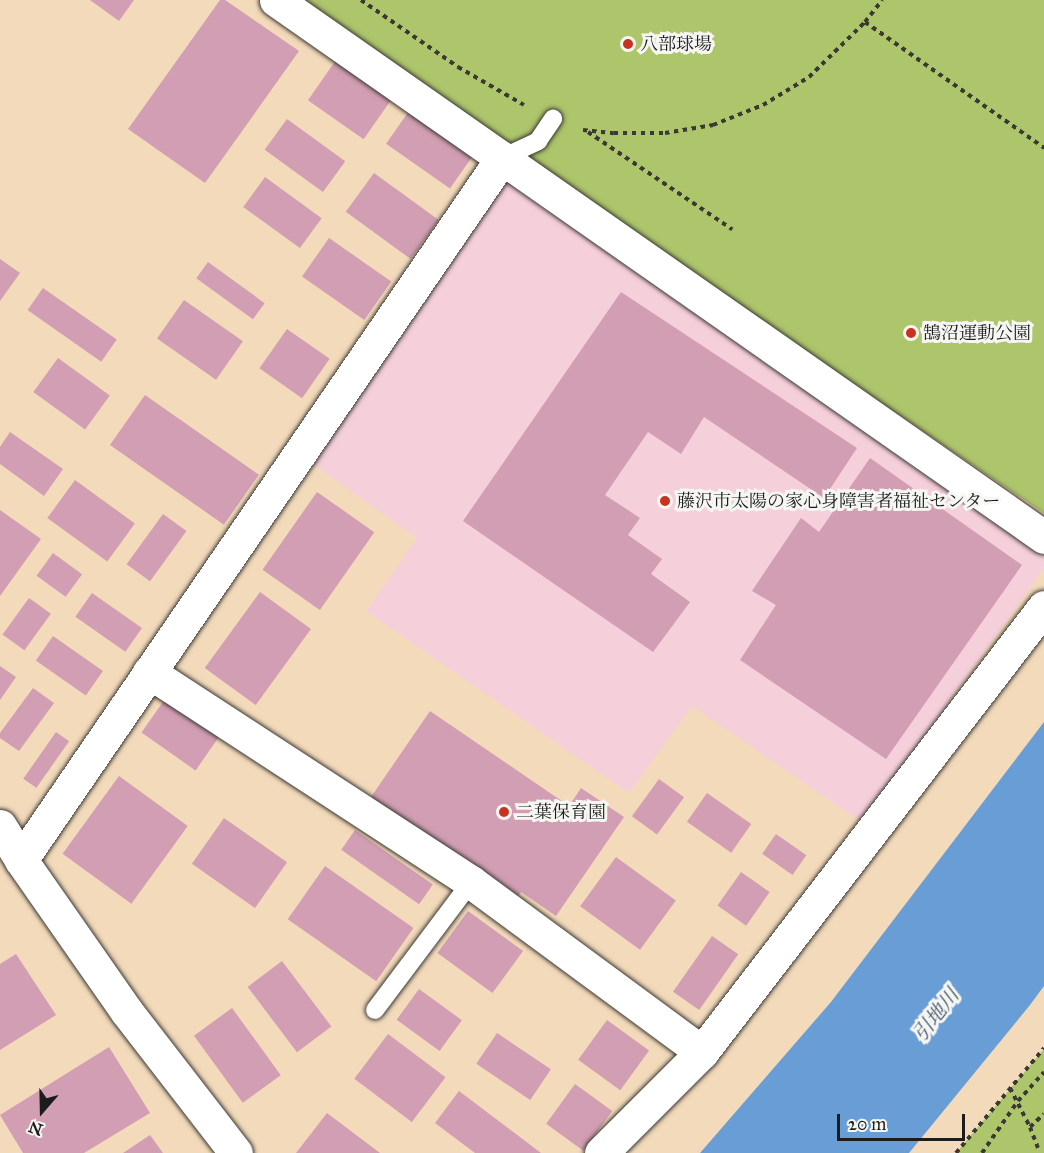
<!DOCTYPE html>
<meta charset="utf-8">
<style>
body{margin:0}
#map{position:relative;width:1044px;height:1153px;overflow:hidden;background:#f3dabb;font-family:"IM FELL Great Primer","Noto Serif JP",serif}
div>[style]{position:absolute}
[style*='--x']{left:calc(var(--x)*1px);top:calc(var(--y)*1px);width:calc(var(--w)*1px);rotate:calc(var(--a)*1deg)}
.built>*{inset:0;background:#f5cfda}
.green>*{inset:0;background:#adc56b}
.water>*{inset:0;background:#699dd5}
.building>*{inset:0;background:#d29eb3;transform-origin:0 0}
.path>*{height:4px;margin-top:-2px;transform-origin:0;background:repeating-linear-gradient(90deg,#3c3834 0 4.5px,transparent 0 9px)}
.roads{filter:drop-shadow(0 0 2px #3c3834) drop-shadow(0 0 2px #3c3834)}
.service>*{height:18px;margin:-9px;padding:0 9px;transform-origin:9px;border-radius:9px;background:#fff}
.minor>*{height:33px;margin:-16.5px;padding:0 16.5px;transform-origin:16.5px;border-radius:16.5px;background:#fff}
.dots>*{width:16px;height:16px;translate:-50% -50%;box-sizing:border-box;border:3px solid #f6f6f2;border-radius:50%}
span{translate:-50% -50%;white-space:nowrap;text-align:center;line-height:1.15;-webkit-text-stroke:6px #f6f6f2;paint-order:stroke}
.poi-label{font-size:18px;color:#1c1c1c}
.left{translate:0 -50%;text-align:left}
.water-label{font-size:20px;color:#3f566f;font-style:italic}
.north{position:absolute;left:12px;top:1081px;width:60px;height:60px;-webkit-text-stroke:4px #f6f6f2;paint-order:stroke;rotate:200deg;font-size:16px;font-weight:700;line-height:24px;text-align:center;color:#1c1c1c}
.north::after{content:'';display:block;margin:auto;width:21px;height:27px;background:#1c1c1c;clip-path:polygon(50% 0,100% 100%,50% 72%,0 100%)}
.scale{position:absolute;left:837px;top:1114px;width:128px;height:27px;box-sizing:border-box;border:3px solid #1c1c1c;border-top:0;padding-left:8px;font-size:18px;line-height:21px;white-space:nowrap;color:#1c1c1c;-webkit-text-stroke:4px #f6f6f2;paint-order:stroke}
</style>
<div id="map">
<div class="built">
<i style="clip-path:polygon(504px 178px,1044px 556px,1044px 568px,863px 823px,692px 706px,629px 793px,366px 611px,417px 538px,313px 464px)"></i>
</div>
<div class="green">
<i style="clip-path:polygon(294px 0,1044px 0,1044px 513px,511px 152px)"></i>
<i style="clip-path:polygon(1044px 1049px,1044px 1153px,956px 1153px,999px 1102px)"></i>
</div>
<div class="water">
<i style="clip-path:polygon(1044px 722px,1044px 986px,1030px 1005px,909px 1153px,700px 1153px,831px 1002px)"></i>
</div>
<div class="building">
<i style="clip-path:polygon(90px 0,134px 0,119px 21px)"></i>
<i style="clip-path:polygon(220px 0,225px 0,299px 51px,205px 183px,128px 129px)"></i>
<i style="left:336px;top:60px;width:68px;height:49px;rotate:35deg"></i>
<i style="left:409px;top:111px;width:78px;height:40px;rotate:35deg"></i>
<i style="left:287px;top:119px;width:72px;height:38px;rotate:36deg"></i>
<i style="left:374px;top:173px;width:80px;height:48px;rotate:36deg"></i>
<i style="left:265px;top:177px;width:70px;height:37px;rotate:36deg"></i>
<i style="left:329px;top:238px;width:76px;height:47px;rotate:35deg"></i>
<i style="clip-path:polygon(0 259px,20px 273px,0 301px)"></i>
<i style="left:208px;top:262px;width:70px;height:20px;rotate:36deg"></i>
<i style="left:43px;top:288px;width:90px;height:27px;rotate:35deg"></i>
<i style="clip-path:polygon(621px 292px,857px 448px,824px 498px,704px 417px,681px 454px,648px 432px,605px 495px,640px 518px,628px 535px,662px 559px,651px 574px,690px 602px,653px 652px,463px 521px)"></i>
<i style="left:184px;top:300px;width:72px;height:47px;rotate:35deg"></i>
<i style="left:287px;top:329px;width:52px;height:48px;rotate:35deg"></i>
<i style="left:58px;top:358px;width:64px;height:42px;rotate:36deg"></i>
<i style="left:145px;top:395px;width:139px;height:61px;rotate:35deg"></i>
<i style="clip-path:polygon(10px 432px,63px 469px,44px 496px,0 464px,0 447px)"></i>
<i style="clip-path:polygon(870px 458px,1022px 565px,886px 759px,740px 660px,776px 605px,752px 591px,801px 518px,819px 532px)"></i>
<i style="left:75px;top:480px;width:74px;height:47px;rotate:36deg"></i>
<i style="left:317px;top:492px;width:70px;height:95px;rotate:35deg"></i>
<i style="clip-path:polygon(0 510px,41px 539px,0 596px)"></i>
<i style="left:163px;top:514px;width:29px;height:62px;rotate:36deg"></i>
<i style="left:53px;top:553px;width:36px;height:28px;rotate:36deg"></i>
<i style="left:260px;top:592px;width:63px;height:94px;rotate:36deg"></i>
<i style="left:92px;top:593px;width:61px;height:29px;rotate:35deg"></i>
<i style="left:29px;top:598px;width:27px;height:45px;rotate:36deg"></i>
<i style="left:53px;top:636px;width:61px;height:30px;rotate:35deg"></i>
<i style="clip-path:polygon(0 666px,16px 677px,0 700px)"></i>
<i style="clip-path:polygon(33px 688px,54px 703px,19px 751px,0 738px,0 733px)"></i>
<i style="left:165px;top:699px;width:66px;height:41px;rotate:35deg"></i>
<i style="clip-path:polygon(430px 711px,569px 806px,581px 788px,624px 817px,556px 916px,521px 892px,518px 897px,371px 797px)"></i>
<i style="left:56px;top:732px;width:16px;height:57px;rotate:35deg"></i>
<i style="left:119px;top:776px;width:85px;height:96px;rotate:36deg"></i>
<i style="left:659px;top:779px;width:31px;height:46px;rotate:36deg"></i>
<i style="left:707px;top:793px;width:54px;height:35px;rotate:35deg"></i>
<i style="left:224px;top:818px;width:77px;height:56px;rotate:35deg"></i>
<i style="left:355px;top:830px;width:95px;height:24px;rotate:35deg"></i>
<i style="left:776px;top:834px;width:37px;height:24px;rotate:35deg"></i>
<i style="left:616px;top:857px;width:74px;height:61px;rotate:36deg"></i>
<i style="left:325px;top:866px;width:108px;height:65px;rotate:35deg"></i>
<i style="left:741px;top:872px;width:35px;height:41px;rotate:35deg"></i>
<i style="left:468px;top:911px;width:68px;height:52px;rotate:36deg"></i>
<i style="left:712px;top:936px;width:32px;height:68px;rotate:35deg"></i>
<i style="clip-path:polygon(16px 954px,56px 1015px,0 1050px,0 964px)"></i>
<i style="left:282px;top:961px;width:82px;height:43px;rotate:53deg"></i>
<i style="left:419px;top:989px;width:53px;height:38px;rotate:36deg"></i>
<i style="left:232px;top:1008px;width:83px;height:47px;rotate:54deg"></i>
<i style="left:607px;top:1020px;width:52px;height:49px;rotate:36deg"></i>
<i style="left:497px;top:1033px;width:65px;height:37px;rotate:34deg"></i>
<i style="left:388px;top:1034px;width:72px;height:56px;rotate:37deg"></i>
<i style="clip-path:polygon(109px 1047px,150px 1113px,84px 1153px,23px 1153px,0 1115px)"></i>
<i style="left:575px;top:1084px;width:46px;height:49px;rotate:36deg"></i>
<i style="clip-path:polygon(459px 1091px,541px 1153px,475px 1153px,435px 1123px)"></i>
<i style="clip-path:polygon(327px 1113px,380px 1153px,296px 1153px)"></i>
<i style="clip-path:polygon(150px 1135px,163px 1153px,123px 1153px)"></i>
</div>
<div class="path">
<i style="--x:361;--y:0;--w:118;--a:34.6"></i>
<i style="--x:458;--y:67;--w:76;--a:29.9"></i>
<i style="--x:865;--y:22;--w:219;--a:35.1"></i>
<i style="--x:583;--y:130;--w:31;--a:6"></i>
<i style="--x:614;--y:133;--w:51;--a:0"></i>
<i style="--x:665;--y:133;--w:49;--a:-9.5"></i>
<i style="--x:713;--y:125;--w:54;--a:-21.8"></i>
<i style="--x:763;--y:105;--w:54;--a:-31.3"></i>
<i style="--x:809;--y:77;--w:78;--a:-44.5"></i>
<i style="--x:865;--y:22;--w:28;--a:-52"></i>
<i style="--x:588;--y:132;--w:174;--a:34"></i>
<i style="--x:1010;--y:1088;--w:44;--a:62.9"></i>
<i style="--x:1038;--y:1148;--w:22;--a:-111"></i>
<i style="--x:1030;--y:1127;--w:19;--a:-43"></i>
<i style="--x:956;--y:1153;--w:137;--a:-50"></i>
<i style="--x:982;--y:1153;--w:63;--a:-55.3"></i>
<i style="--x:1018;--y:1101;--w:39;--a:-48"></i>
</div>
<div class="roads">
<div class="service">
<i style="--x:502;--y:158;--w:40;--a:-25"></i>
<i style="--x:538;--y:141;--w:27;--a:-56"></i>
<i style="--x:375;--y:1010;--w:160;--a:-53.1"></i>
</div>
<div class="minor">
<i style="--x:276;--y:0;--w:937;--a:34.96"></i>
<i style="--x:149;--y:672;--w:384;--a:33.1"></i>
<i style="--x:471;--y:882;--w:287;--a:36.4"></i>
<i style="--x:0;--y:826;--w:40;--a:58"></i>
<i style="--x:21;--y:860;--w:185;--a:55.1"></i>
<i style="--x:127;--y:1012;--w:178;--a:52.3"></i>
<i style="--x:21;--y:860;--w:851;--a:-55.58"></i>
<i style="--x:601;--y:1153;--w:143;--a:-45"></i>
<i style="--x:702;--y:1052;--w:561;--a:-52.46"></i>
</div>
</div>
<div class="dots">
<i style="left:628px;top:44px;background:#c8321e"></i>
<i style="left:911px;top:333px;background:#c8321e"></i>
<i style="left:665px;top:501px;background:#c8321e"></i>
<i style="left:504px;top:812px;background:#c8321e"></i>
</div>
<div class="poi-label">
<span class="left" style="left:640px;top:44px">八部球場</span>
<span class="left" style="left:923px;top:333px">鵠沼運動公園</span>
<span class="left" style="left:677px;top:501px">藤沢市太陽の家心身障害者福祉センター</span>
<span class="left" style="left:516px;top:812px">二葉保育園</span>
</div>
<div class="water-label">
<span style="left:936px;top:1015px;rotate:-52deg">引地川</span>
</div>
<div class="north">N</div>
<div class="scale">20 m</div>
</div>
